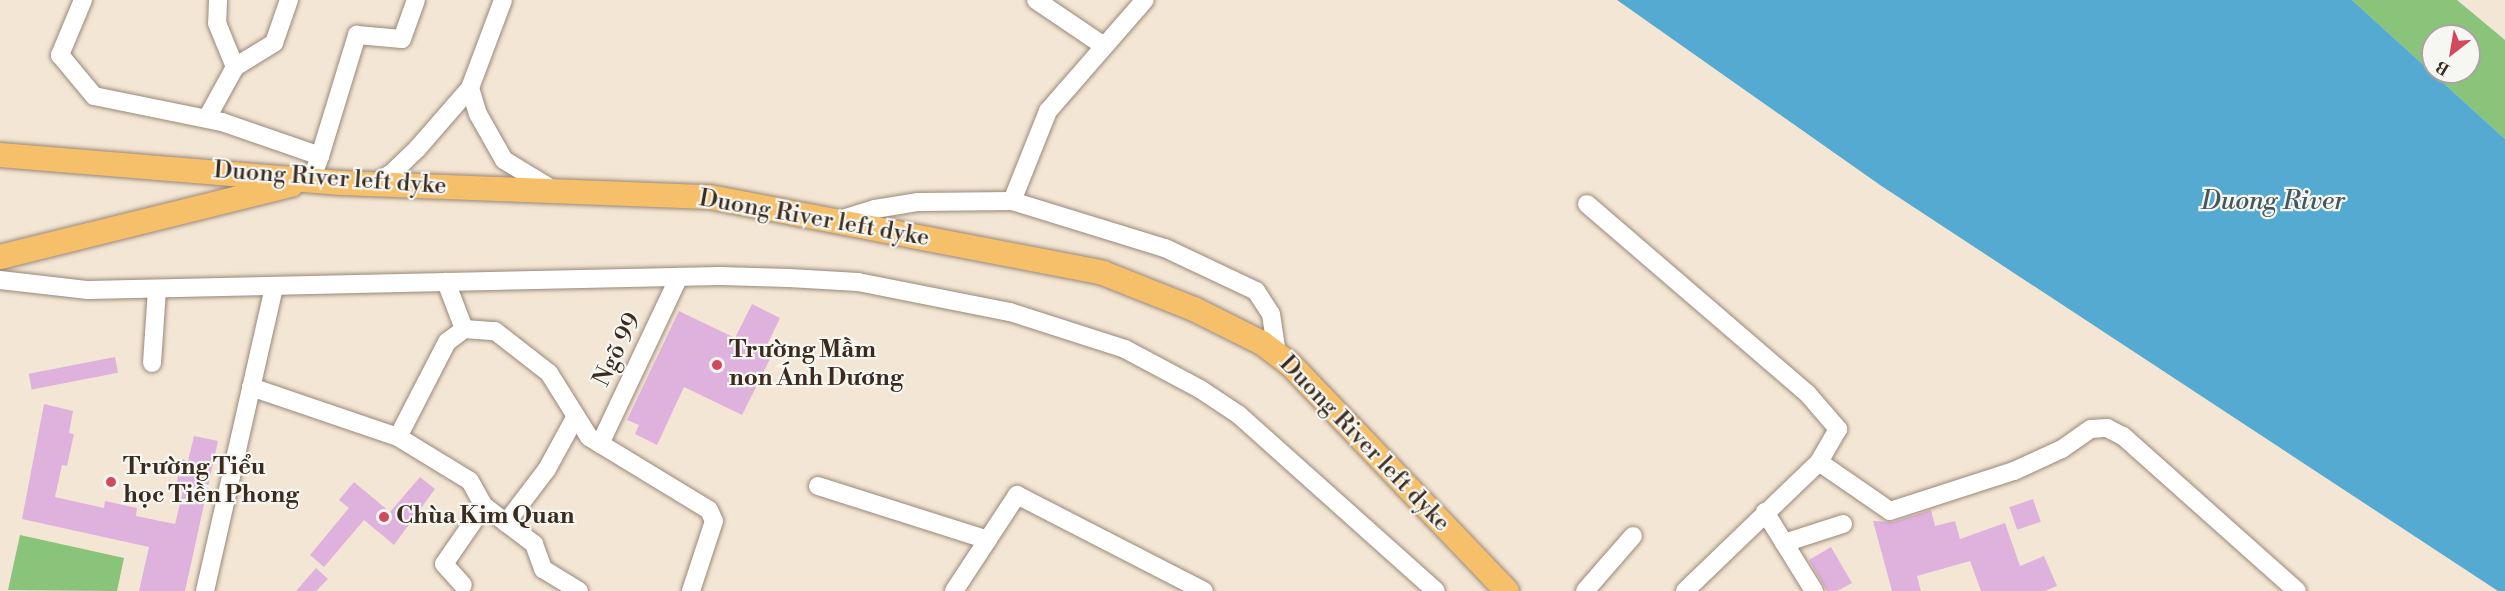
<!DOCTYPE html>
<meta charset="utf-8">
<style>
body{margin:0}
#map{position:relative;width:2505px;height:591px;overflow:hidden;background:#f4e6d4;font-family:"Libre Bodoni",serif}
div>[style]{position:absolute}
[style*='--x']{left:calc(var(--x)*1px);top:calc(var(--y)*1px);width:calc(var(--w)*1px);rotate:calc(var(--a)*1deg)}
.green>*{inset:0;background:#89c47a}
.water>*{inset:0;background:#54aad0}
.building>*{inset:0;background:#dfb2de;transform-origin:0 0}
.roads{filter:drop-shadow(0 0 2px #988879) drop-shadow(0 0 2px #988879)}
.minor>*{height:18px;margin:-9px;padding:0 9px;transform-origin:9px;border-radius:9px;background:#fff}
.major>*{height:24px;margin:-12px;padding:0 12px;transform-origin:12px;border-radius:12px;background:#f6c06b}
.dots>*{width:16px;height:16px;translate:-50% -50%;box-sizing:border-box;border:3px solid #f6f6f2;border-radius:50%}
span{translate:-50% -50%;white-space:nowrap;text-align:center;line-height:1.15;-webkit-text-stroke:4.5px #f6f6f2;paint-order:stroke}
.street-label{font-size:24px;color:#3b2a1e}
.poi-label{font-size:24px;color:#3b2a1e;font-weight:700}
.left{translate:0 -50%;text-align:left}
.water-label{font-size:26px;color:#44575c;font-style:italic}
.north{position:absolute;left:2421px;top:24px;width:60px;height:60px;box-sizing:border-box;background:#f6f6f2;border:2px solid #aba49d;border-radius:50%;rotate:211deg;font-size:16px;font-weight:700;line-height:24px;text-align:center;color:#3b2a1e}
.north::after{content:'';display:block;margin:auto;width:21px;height:27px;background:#d1495b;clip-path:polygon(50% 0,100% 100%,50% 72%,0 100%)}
</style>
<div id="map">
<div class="green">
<i style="clip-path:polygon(evenodd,2352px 0,2457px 0,2505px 40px,2505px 139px,2352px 0,2433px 36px,2469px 36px,2469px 72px,2433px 72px,2433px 36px)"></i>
<i style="clip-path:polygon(20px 535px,124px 558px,117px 591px,8px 590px)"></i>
</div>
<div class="water">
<i style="clip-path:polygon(1617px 0,2352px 0,2505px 139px,2505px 591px,2498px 591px,1880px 185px)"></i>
</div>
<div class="building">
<i style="clip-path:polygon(752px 304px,780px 318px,768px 343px,773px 353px,742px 415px,684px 387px,657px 445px,635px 434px,639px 425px,627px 420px,679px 311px,735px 338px)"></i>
<i style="left:115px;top:357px;width:16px;height:88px;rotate:79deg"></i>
<i style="clip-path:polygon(44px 404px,73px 411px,69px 433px,74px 434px,67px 466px,62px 465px,55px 497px,104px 508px,105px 501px,137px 508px,136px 516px,175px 524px,183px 491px,175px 490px,182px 459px,188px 461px,194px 436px,218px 441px,185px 591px,139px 591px,149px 547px,22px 519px)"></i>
<i style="clip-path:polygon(420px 477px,435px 489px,394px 545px,364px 520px,324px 567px,310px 555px,349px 508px,339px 500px,354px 482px,390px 512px)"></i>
<i style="left:2033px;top:499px;width:24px;height:25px;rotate:71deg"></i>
<i style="clip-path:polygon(1931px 510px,1935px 526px,1955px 521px,1960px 539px,2005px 523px,2020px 566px,2044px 556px,2057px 586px,2045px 591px,1981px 591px,1970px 561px,1917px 576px,1921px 591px,1892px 591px,1873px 521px,1893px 522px)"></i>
<i style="clip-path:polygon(1831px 547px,1852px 583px,1837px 591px,1827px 591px,1809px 560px)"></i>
<i style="clip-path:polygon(316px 568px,328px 579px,316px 591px,296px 591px)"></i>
</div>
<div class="roads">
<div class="minor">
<i style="--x:83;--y:0;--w:60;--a:112.7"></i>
<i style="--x:60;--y:55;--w:53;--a:50.3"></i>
<i style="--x:94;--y:96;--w:131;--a:11.5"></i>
<i style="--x:222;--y:122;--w:104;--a:19.1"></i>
<i style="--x:320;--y:156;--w:27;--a:110"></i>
<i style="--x:218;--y:0;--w:23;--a:92"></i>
<i style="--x:217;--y:23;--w:48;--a:67.8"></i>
<i style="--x:1036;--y:0;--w:82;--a:34.1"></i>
<i style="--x:470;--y:88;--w:27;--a:73"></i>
<i style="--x:478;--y:114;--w:53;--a:60.5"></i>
<i style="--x:504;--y:160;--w:60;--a:31.3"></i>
<i style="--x:207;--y:118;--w:58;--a:-61.2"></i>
<i style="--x:235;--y:67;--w:46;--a:-31.6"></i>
<i style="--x:274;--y:43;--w:46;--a:-70.8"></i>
<i style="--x:320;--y:156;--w:127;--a:-73"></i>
<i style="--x:357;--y:35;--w:45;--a:5.1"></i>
<i style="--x:402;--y:39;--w:41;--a:-70.3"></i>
<i style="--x:373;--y:184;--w:22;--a:-30"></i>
<i style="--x:392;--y:173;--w:35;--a:-44"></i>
<i style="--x:417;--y:149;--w:81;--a:-49"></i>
<i style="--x:470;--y:88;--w:94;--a:-69.4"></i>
<i style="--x:1012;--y:201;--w:97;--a:-68.2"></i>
<i style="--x:1048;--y:111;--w:147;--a:-48.9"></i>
<i style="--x:1587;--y:204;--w:290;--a:40.7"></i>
<i style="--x:1807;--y:393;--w:48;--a:49.3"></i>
<i style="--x:1838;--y:429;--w:38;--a:120"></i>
<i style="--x:1819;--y:462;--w:186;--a:136.1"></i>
<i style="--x:836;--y:221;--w:41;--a:-17.1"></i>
<i style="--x:875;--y:209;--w:44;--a:-9.2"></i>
<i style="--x:918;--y:202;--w:94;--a:-0.6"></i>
<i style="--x:1012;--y:201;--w:160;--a:17.1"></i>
<i style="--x:1165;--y:248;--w:101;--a:25.3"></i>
<i style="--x:1256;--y:291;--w:27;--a:57"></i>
<i style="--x:1271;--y:314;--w:40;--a:81.5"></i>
<i style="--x:0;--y:280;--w:89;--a:6.5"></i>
<i style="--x:88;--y:290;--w:632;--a:-1.27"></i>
<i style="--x:720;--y:276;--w:69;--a:1.7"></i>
<i style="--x:789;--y:278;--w:69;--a:3.3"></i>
<i style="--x:858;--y:282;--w:155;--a:11.2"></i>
<i style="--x:1010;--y:312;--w:121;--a:17.8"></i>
<i style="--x:1125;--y:349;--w:85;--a:28.1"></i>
<i style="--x:1200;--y:389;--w:47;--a:33.7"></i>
<i style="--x:1239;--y:415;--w:264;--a:41.8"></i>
<i style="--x:446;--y:282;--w:50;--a:69"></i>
<i style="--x:152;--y:363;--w:73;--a:-86.1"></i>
<i style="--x:251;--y:387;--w:155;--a:18.8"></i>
<i style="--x:398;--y:437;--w:84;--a:31.4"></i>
<i style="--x:470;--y:481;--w:29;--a:61"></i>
<i style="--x:484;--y:506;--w:70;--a:124.6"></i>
<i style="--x:444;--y:564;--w:28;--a:48"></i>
<i style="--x:398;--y:437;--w:107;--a:-62.7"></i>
<i style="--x:447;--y:342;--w:21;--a:-37"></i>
<i style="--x:464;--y:329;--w:31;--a:4"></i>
<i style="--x:495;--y:331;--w:68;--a:37.9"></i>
<i style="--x:549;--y:373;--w:75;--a:58"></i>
<i style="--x:589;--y:437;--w:140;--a:31.3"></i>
<i style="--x:709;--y:510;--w:12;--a:66"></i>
<i style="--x:714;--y:521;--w:74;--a:108.2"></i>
<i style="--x:600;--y:444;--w:185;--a:-64.7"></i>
<i style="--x:1819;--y:462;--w:86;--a:34.6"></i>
<i style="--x:1890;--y:511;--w:130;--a:-17.9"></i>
<i style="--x:2014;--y:471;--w:53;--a:-24.6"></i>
<i style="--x:2062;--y:449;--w:35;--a:-35"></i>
<i style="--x:2091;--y:429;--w:16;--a:-4"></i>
<i style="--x:2107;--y:428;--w:18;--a:27"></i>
<i style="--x:2123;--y:436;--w:233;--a:41.7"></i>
<i style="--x:818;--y:486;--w:178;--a:17.6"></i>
<i style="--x:484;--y:506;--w:63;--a:37.2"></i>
<i style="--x:534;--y:544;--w:27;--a:70"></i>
<i style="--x:543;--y:569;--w:42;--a:31.4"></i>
<i style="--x:1765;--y:512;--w:93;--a:58.2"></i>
<i style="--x:506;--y:523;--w:68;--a:-52.8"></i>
<i style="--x:547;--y:469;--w:60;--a:-61.3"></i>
<i style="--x:1784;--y:543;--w:62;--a:-17.9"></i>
<i style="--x:205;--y:591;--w:312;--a:-77.2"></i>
<i style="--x:954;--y:591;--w:115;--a:-56.7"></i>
<i style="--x:1017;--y:495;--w:210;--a:27.2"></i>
<i style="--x:1585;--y:591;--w:73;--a:-48.9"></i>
</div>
<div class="major">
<i style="--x:0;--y:155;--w:342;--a:4.7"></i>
<i style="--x:341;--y:183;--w:369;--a:2.2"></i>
<i style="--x:710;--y:197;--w:400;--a:10.9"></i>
<i style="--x:1103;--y:273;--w:98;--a:21.6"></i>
<i style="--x:1194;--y:309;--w:76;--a:26.6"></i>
<i style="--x:1262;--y:343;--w:35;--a:37"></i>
<i style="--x:1290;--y:364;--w:314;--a:46.3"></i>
<i style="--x:0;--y:257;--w:300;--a:-13.9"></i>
</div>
</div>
<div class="dots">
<i style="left:717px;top:365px;background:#d1495b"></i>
<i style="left:111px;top:482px;background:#d1495b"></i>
<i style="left:384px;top:517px;background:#d1495b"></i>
</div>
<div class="street-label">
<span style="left:330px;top:179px;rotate:4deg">Duong River left dyke</span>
<span style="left:814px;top:219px;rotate:10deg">Duong River left dyke</span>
<span style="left:618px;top:350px;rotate:-64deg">Ngõ 99</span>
<span style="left:1364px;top:444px;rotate:46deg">Duong River left dyke</span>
</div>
<div class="poi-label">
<span class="left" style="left:729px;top:365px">Trường Mầm<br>non Ánh Dương</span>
<span class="left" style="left:123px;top:482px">Trường Tiểu<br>học Tiền Phong</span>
<span class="left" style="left:396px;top:517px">Chùa Kim Quan</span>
</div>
<div class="water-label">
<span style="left:2273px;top:202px">Duong River</span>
</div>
<div class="north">B</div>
</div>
